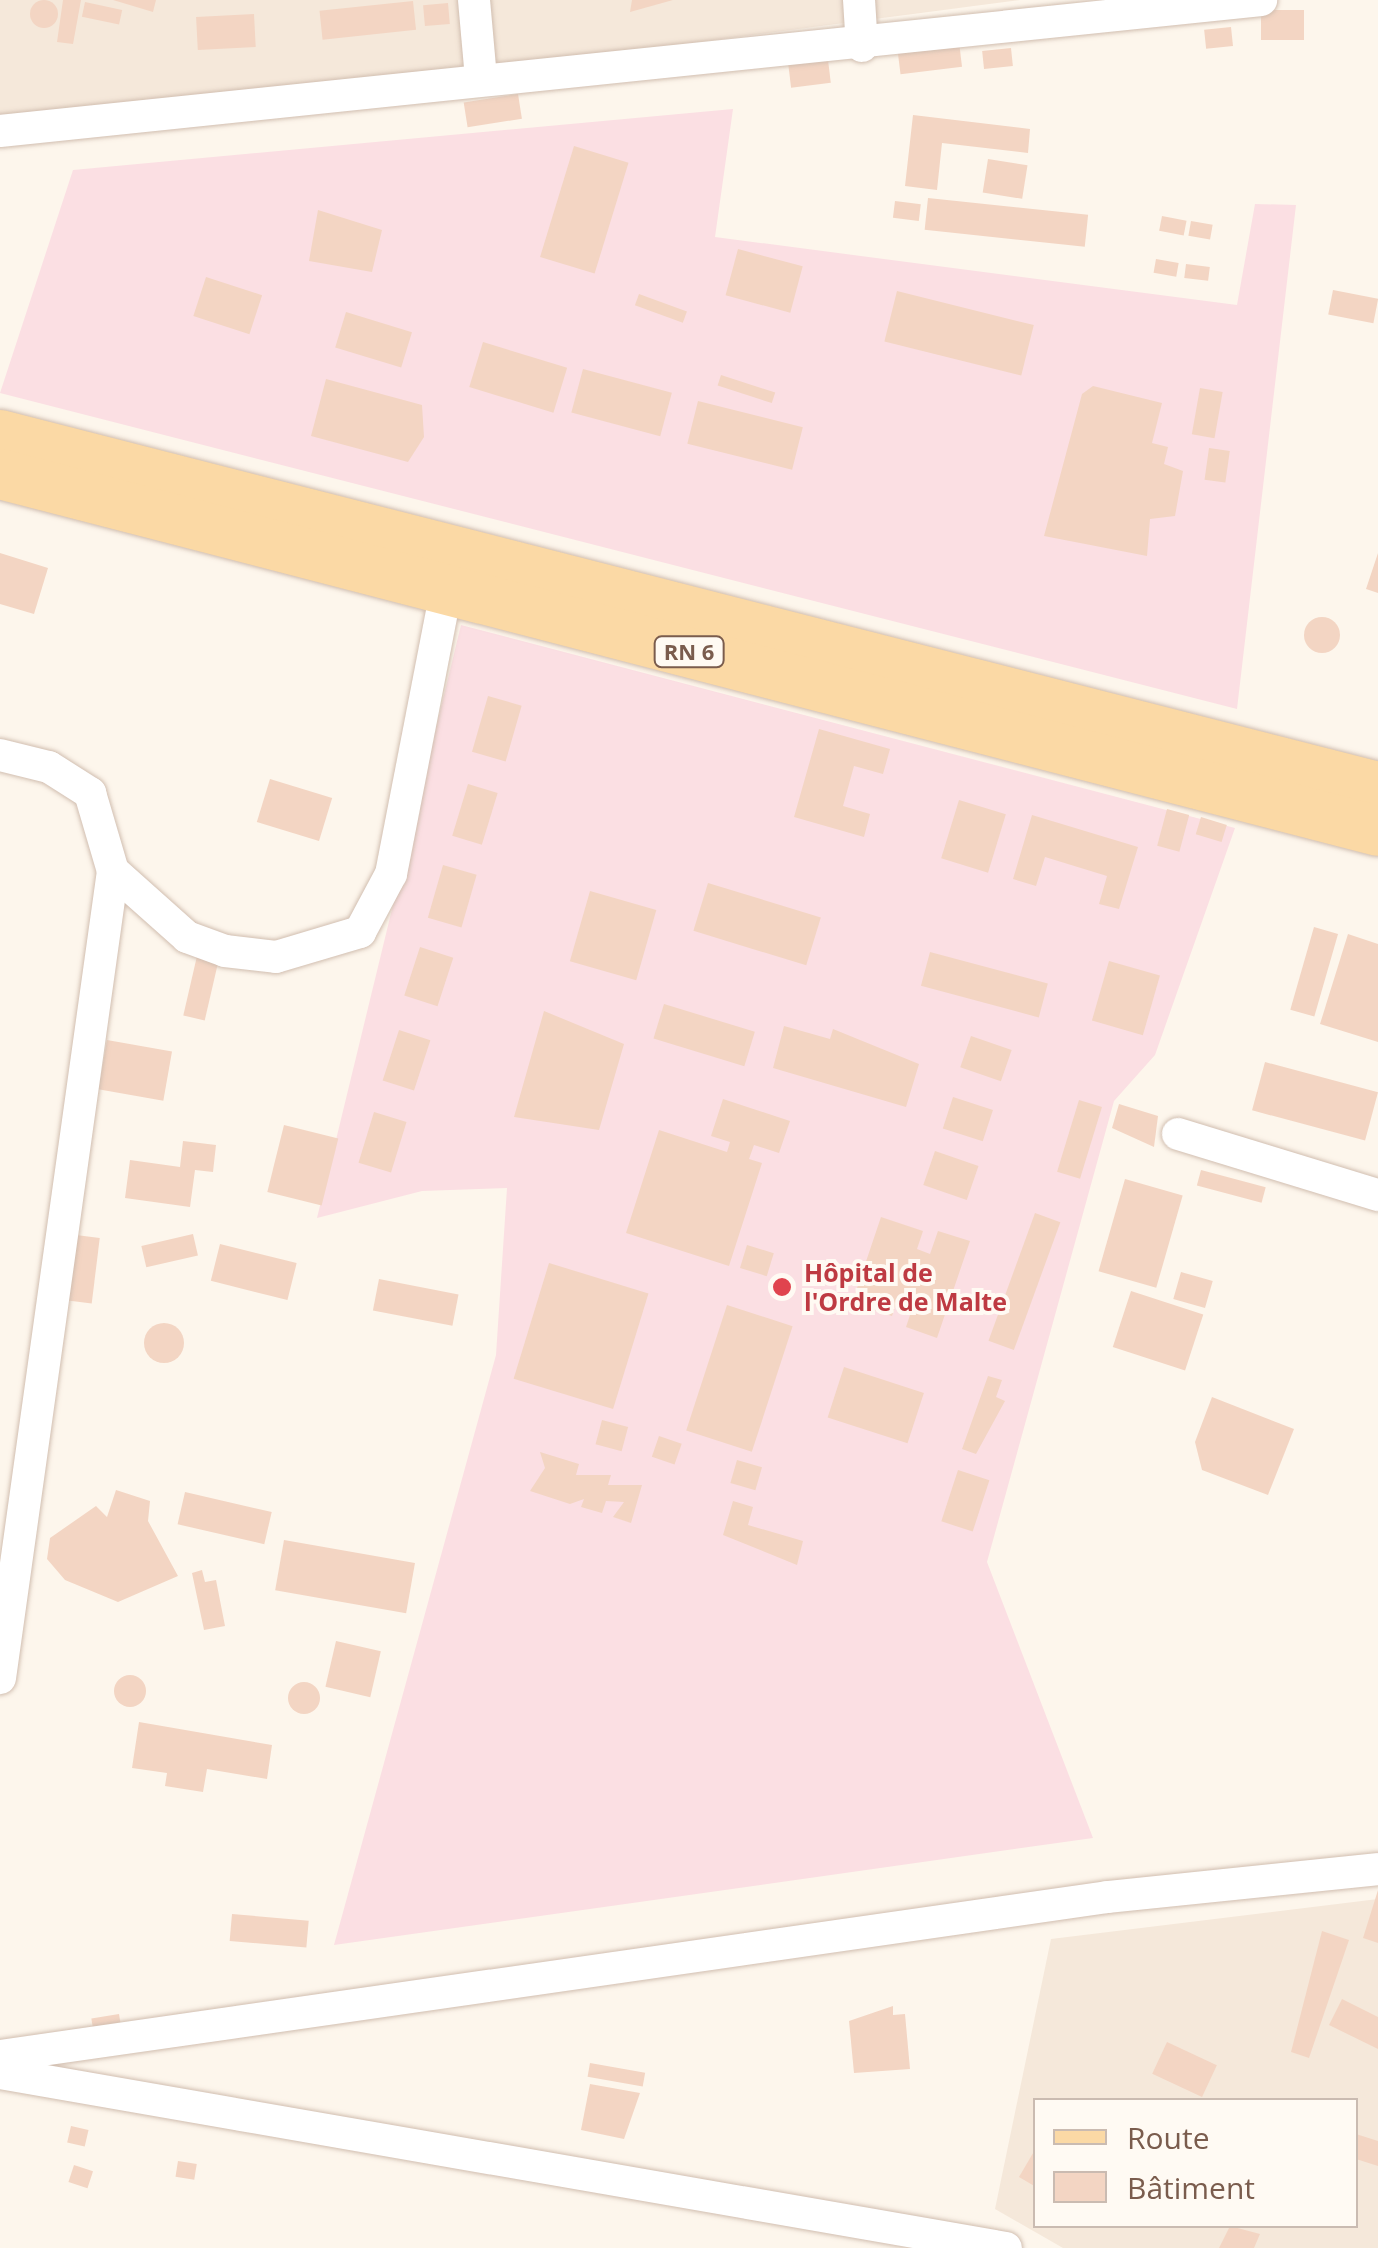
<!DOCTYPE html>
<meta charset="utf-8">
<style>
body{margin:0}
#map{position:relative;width:1378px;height:2248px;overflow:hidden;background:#fdf6ec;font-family:"Open Sans",sans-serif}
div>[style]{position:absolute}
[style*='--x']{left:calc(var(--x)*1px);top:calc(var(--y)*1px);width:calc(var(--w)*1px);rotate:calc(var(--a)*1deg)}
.residential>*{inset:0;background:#f5e8da}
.medical>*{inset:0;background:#fbdfe3}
.building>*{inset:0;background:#f3d5c3;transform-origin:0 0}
.round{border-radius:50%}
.roads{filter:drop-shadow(0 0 2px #d1beb0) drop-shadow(0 0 2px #d1beb0)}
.street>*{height:32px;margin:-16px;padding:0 16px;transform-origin:16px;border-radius:16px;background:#fff}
.primary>*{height:50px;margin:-25px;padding:0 25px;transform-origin:25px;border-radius:25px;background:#fbd9a5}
.dots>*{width:28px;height:28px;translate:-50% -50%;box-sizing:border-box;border:5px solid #fffaf3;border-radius:50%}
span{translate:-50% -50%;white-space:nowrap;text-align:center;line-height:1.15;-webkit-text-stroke:8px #fffaf3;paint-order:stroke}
.shield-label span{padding:2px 8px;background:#fffaf3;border:2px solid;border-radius:8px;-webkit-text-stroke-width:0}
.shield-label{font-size:22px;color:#7a5c4d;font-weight:700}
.health-label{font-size:25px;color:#be3a42;font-weight:700}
.left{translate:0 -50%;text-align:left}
.legend{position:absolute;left:1033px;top:2098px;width:325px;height:130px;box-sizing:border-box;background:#fffaf3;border:2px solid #cabbb1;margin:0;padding:12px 18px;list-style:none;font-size:30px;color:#7a5c4d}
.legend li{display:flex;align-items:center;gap:20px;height:50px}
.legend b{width:50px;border:2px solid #cabbb1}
</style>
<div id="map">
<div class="residential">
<i style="clip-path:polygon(0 0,1020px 0,0 133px)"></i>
<i style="clip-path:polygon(evenodd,1378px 1899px,1378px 2248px,1063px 2248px,995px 2209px,1051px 1939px,1378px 1899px,1036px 2100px,1356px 2100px,1356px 2226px,1036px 2226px,1036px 2100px)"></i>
</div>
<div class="medical">
<i style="clip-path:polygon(733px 109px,715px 237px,1237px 305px,1255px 204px,1296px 205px,1237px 709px,0 393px,73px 170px)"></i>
<i style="clip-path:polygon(461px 625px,1235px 828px,1155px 1055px,1114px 1101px,987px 1562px,1093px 1838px,334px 1945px,496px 1355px,507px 1188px,422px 1191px,317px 1218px)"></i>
</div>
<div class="building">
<i style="clip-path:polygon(63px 0,81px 0,73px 44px,57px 42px)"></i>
<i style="clip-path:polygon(113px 0,156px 0,153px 12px)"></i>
<i style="clip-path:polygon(632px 0,673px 0,630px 12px)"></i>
<i class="round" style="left:30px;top:0;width:28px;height:28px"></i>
<i style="left:413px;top:1px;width:29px;height:94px;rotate:84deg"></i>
<i style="left:85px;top:2px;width:38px;height:15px;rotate:12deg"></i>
<i style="left:448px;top:3px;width:21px;height:25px;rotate:85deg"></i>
<i style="left:1304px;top:10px;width:30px;height:43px;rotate:90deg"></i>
<i style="left:254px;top:14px;width:33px;height:58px;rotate:87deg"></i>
<i style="left:1231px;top:27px;width:19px;height:27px;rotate:84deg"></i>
<i style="left:959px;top:42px;width:25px;height:62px;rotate:83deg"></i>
<i style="left:1011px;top:48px;width:18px;height:29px;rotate:84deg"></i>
<i style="left:828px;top:60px;width:23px;height:40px;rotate:83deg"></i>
<i style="left:518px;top:94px;width:25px;height:55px;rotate:81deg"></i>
<i style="clip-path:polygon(913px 115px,1030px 129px,1028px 153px,942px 143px,937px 190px,905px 186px)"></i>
<i style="left:574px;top:146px;width:57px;height:116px;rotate:17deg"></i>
<i style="left:988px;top:159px;width:40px;height:34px;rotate:9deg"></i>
<i style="left:928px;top:198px;width:161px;height:32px;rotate:6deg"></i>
<i style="left:895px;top:201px;width:26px;height:17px;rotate:7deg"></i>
<i style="clip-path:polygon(318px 210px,382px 230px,372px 272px,309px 261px)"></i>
<i style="left:1162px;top:216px;width:25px;height:15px;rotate:11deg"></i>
<i style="left:1191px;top:221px;width:22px;height:15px;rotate:10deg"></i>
<i style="left:738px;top:249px;width:67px;height:48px;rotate:15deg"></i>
<i style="left:1156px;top:259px;width:23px;height:14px;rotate:10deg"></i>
<i style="left:1186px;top:264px;width:24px;height:14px;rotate:7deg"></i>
<i style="left:206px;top:277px;width:59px;height:41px;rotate:18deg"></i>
<i style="left:1333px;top:290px;width:46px;height:25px;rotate:11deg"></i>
<i style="left:897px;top:291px;width:141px;height:52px;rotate:14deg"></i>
<i style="left:639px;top:294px;width:51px;height:12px;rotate:20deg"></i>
<i style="left:346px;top:312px;width:69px;height:37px;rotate:17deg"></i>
<i style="left:483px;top:342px;width:88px;height:47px;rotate:17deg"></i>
<i style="left:583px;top:369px;width:92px;height:45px;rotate:15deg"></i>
<i style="left:721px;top:375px;width:57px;height:11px;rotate:18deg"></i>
<i style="clip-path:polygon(326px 379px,422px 405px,424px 437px,408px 462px,311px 436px)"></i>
<i style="clip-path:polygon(1093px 386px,1162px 403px,1152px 443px,1168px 447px,1164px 464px,1183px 471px,1175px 516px,1150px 519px,1147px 556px,1044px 536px,1082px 394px)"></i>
<i style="left:1200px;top:388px;width:23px;height:47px;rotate:10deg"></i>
<i style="left:698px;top:401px;width:108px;height:44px;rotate:14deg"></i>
<i style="left:1209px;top:448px;width:21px;height:32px;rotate:8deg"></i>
<i style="clip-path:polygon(0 553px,48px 568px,34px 614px,0 604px)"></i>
<i style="clip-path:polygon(1378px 553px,1378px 593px,1366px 589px)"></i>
<i class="round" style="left:1304px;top:617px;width:36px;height:36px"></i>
<i style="left:488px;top:696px;width:35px;height:58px;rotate:16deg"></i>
<i style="clip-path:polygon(819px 729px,890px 749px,883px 774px,854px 766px,843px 806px,870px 814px,864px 837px,794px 817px)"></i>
<i style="left:270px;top:779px;width:65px;height:45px;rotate:17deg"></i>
<i style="left:468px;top:784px;width:31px;height:54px;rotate:17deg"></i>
<i style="left:959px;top:800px;width:49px;height:61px;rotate:17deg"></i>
<i style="left:1167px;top:809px;width:23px;height:38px;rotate:15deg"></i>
<i style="clip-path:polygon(1032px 815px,1138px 847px,1119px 909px,1099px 904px,1107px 876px,1045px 857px,1036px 886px,1013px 879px)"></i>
<i style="left:1201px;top:817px;width:27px;height:18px;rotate:17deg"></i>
<i style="left:443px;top:865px;width:35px;height:55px;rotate:16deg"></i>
<i style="left:708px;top:883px;width:118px;height:50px;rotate:17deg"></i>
<i style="left:590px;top:891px;width:69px;height:73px;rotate:16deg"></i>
<i style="left:1314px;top:927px;width:25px;height:86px;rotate:16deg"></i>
<i style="clip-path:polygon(1348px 934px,1378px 944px,1378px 1042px,1320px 1024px)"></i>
<i style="left:420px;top:947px;width:35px;height:51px;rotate:18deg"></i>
<i style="left:930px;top:952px;width:122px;height:35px;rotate:15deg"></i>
<i style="left:197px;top:956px;width:22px;height:61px;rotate:13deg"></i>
<i style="left:1109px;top:961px;width:53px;height:62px;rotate:16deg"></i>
<i style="left:664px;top:1004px;width:95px;height:36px;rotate:17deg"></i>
<i style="clip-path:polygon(544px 1011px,624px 1044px,599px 1130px,514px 1117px)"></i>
<i style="clip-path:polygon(784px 1026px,830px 1039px,833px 1029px,919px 1064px,906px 1107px,773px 1068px)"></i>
<i style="left:399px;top:1030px;width:33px;height:53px;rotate:18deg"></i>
<i style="left:971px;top:1036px;width:43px;height:33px;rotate:19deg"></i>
<i style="left:107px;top:1040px;width:66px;height:50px;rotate:10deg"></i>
<i style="left:1265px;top:1062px;width:117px;height:50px;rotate:15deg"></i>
<i style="left:953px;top:1097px;width:42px;height:33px;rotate:18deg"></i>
<i style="clip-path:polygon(723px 1099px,790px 1121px,779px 1153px,754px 1145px,749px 1159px,762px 1163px,729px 1266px,626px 1233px,659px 1130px,727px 1152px,730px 1142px,711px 1136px)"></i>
<i style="left:1079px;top:1100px;width:24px;height:75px;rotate:17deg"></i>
<i style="clip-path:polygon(1119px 1104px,1158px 1116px,1154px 1147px,1112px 1128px)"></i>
<i style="left:374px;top:1112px;width:34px;height:53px;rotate:17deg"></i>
<i style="left:284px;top:1125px;width:56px;height:69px;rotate:14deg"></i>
<i style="clip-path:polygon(183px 1141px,216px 1145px,213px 1172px,195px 1170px,190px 1207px,125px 1198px,130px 1160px,180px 1167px)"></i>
<i style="left:935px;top:1151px;width:46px;height:36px;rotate:19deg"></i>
<i style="left:1201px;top:1170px;width:67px;height:16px;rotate:15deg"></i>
<i style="left:1125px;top:1179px;width:60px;height:96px;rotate:16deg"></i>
<i style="left:1035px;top:1213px;width:27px;height:136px;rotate:20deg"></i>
<i style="clip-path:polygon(881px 1217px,923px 1231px,917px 1249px,930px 1254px,938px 1231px,970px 1241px,937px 1338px,906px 1327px,914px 1303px,898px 1298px,892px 1316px,852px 1303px)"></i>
<i style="left:68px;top:1234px;width:32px;height:66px;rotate:7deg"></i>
<i style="left:193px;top:1234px;width:22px;height:53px;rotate:77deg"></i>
<i style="left:220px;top:1244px;width:79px;height:38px;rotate:14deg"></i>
<i style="left:747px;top:1245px;width:28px;height:24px;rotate:17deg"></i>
<i style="left:549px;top:1263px;width:104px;height:121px;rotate:17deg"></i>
<i style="left:1181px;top:1272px;width:33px;height:28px;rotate:16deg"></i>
<i style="left:379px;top:1279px;width:81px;height:32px;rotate:11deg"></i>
<i style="left:1131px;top:1291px;width:76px;height:59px;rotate:18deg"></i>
<i style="left:727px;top:1305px;width:69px;height:132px;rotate:18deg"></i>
<i class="round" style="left:144px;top:1323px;width:40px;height:40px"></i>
<i style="left:844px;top:1367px;width:84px;height:53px;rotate:18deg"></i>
<i style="clip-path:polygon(988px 1376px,1002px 1380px,996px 1397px,1005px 1401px,976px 1454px,962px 1449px)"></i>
<i style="clip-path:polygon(1212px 1397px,1294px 1429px,1268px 1495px,1202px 1470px,1195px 1442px)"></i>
<i style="left:602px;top:1420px;width:27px;height:25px;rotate:15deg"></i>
<i style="left:659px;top:1436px;width:24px;height:22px;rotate:19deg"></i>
<i style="clip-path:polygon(540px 1452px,579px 1464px,576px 1475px,611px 1475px,608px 1485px,642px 1485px,631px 1523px,613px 1517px,624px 1502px,606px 1501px,602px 1513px,581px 1507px,584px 1499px,570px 1504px,530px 1491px,545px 1468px)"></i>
<i style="left:737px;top:1460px;width:26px;height:24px;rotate:16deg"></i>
<i style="left:958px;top:1470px;width:33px;height:54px;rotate:18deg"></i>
<i style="clip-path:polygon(116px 1490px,150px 1501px,148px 1521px,178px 1576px,118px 1602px,65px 1580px,47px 1559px,50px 1538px,96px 1506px,107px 1517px)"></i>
<i style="left:185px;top:1492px;width:89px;height:33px;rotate:13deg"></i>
<i style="clip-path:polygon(733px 1501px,753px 1507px,748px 1525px,803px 1541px,797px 1565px,723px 1535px)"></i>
<i style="left:284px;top:1540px;width:133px;height:51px;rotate:10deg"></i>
<i style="clip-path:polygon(202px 1570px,205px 1582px,216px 1580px,225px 1626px,204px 1630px,192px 1573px)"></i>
<i style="left:336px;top:1641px;width:46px;height:47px;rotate:13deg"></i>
<i class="round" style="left:114px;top:1675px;width:32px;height:32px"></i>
<i class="round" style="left:288px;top:1682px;width:32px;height:32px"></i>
<i style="clip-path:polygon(139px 1722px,272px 1745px,267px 1779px,207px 1769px,203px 1792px,165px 1786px,167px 1773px,132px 1768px)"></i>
<i style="clip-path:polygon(1378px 1890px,1378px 1943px,1363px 1938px)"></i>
<i style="left:232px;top:1914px;width:77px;height:27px;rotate:5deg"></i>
<i style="clip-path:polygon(1322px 1931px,1349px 1940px,1309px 2058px,1291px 2052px)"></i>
<i style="clip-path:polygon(1342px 1999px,1378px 2017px,1378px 2049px,1329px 2025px)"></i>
<i style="clip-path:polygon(893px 2006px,893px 2015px,905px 2014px,910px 2069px,854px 2073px,849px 2021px)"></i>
<i style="left:119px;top:2014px;width:20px;height:28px;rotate:81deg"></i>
<i style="left:1167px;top:2042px;width:55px;height:35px;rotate:25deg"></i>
<i style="left:590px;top:2063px;width:56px;height:14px;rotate:10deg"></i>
<i style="clip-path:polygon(590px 2084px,640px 2093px,624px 2139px,581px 2130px)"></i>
<i style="left:71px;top:2126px;width:18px;height:17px;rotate:13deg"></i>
<i style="clip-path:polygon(1356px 2134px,1378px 2141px,1378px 2166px,1356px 2159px)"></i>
<i style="clip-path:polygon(1036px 2148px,1036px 2187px,1019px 2177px)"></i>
<i style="left:178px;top:2161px;width:19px;height:16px;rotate:9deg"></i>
<i style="left:74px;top:2165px;width:20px;height:18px;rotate:18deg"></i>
<i style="clip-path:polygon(1230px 2226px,1260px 2234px,1254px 2248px,1219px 2248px)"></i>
</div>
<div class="roads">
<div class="street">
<i style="--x:474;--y:0;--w:79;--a:84.9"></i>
<i style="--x:859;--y:0;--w:46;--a:86.3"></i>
<i style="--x:0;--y:131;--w:1268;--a:-5.93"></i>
<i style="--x:0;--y:755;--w:50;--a:13.8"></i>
<i style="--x:49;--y:767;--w:49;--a:32.4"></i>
<i style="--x:90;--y:793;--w:81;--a:73.6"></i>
<i style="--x:113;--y:871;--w:815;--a:97.97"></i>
<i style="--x:113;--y:871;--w:99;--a:41.7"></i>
<i style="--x:187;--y:937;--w:40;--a:20.2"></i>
<i style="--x:225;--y:951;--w:51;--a:6.7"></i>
<i style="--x:276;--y:957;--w:88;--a:-16.6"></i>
<i style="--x:360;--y:932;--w:66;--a:-61.9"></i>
<i style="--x:391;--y:874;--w:289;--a:-79"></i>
<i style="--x:1178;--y:1134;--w:209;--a:17"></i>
<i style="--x:0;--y:2056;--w:1119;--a:-8.17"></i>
<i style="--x:1108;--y:1897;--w:271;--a:-5.9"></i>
<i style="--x:0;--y:2073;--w:1021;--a:9.87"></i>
</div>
<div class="primary">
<i style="--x:0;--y:435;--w:1422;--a:14.33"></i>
<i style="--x:0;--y:474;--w:1423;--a:14.52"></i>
</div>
</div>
<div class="dots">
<i style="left:782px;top:1287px;background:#e0444e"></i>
</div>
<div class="shield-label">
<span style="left:689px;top:652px">RN 6</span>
</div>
<div class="health-label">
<span class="left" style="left:804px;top:1287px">Hôpital de<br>l'Ordre de Malte</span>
</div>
<ul class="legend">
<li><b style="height:12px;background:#fbd9a5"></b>Route</li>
<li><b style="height:28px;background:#f3d5c3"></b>Bâtiment</li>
</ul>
</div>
